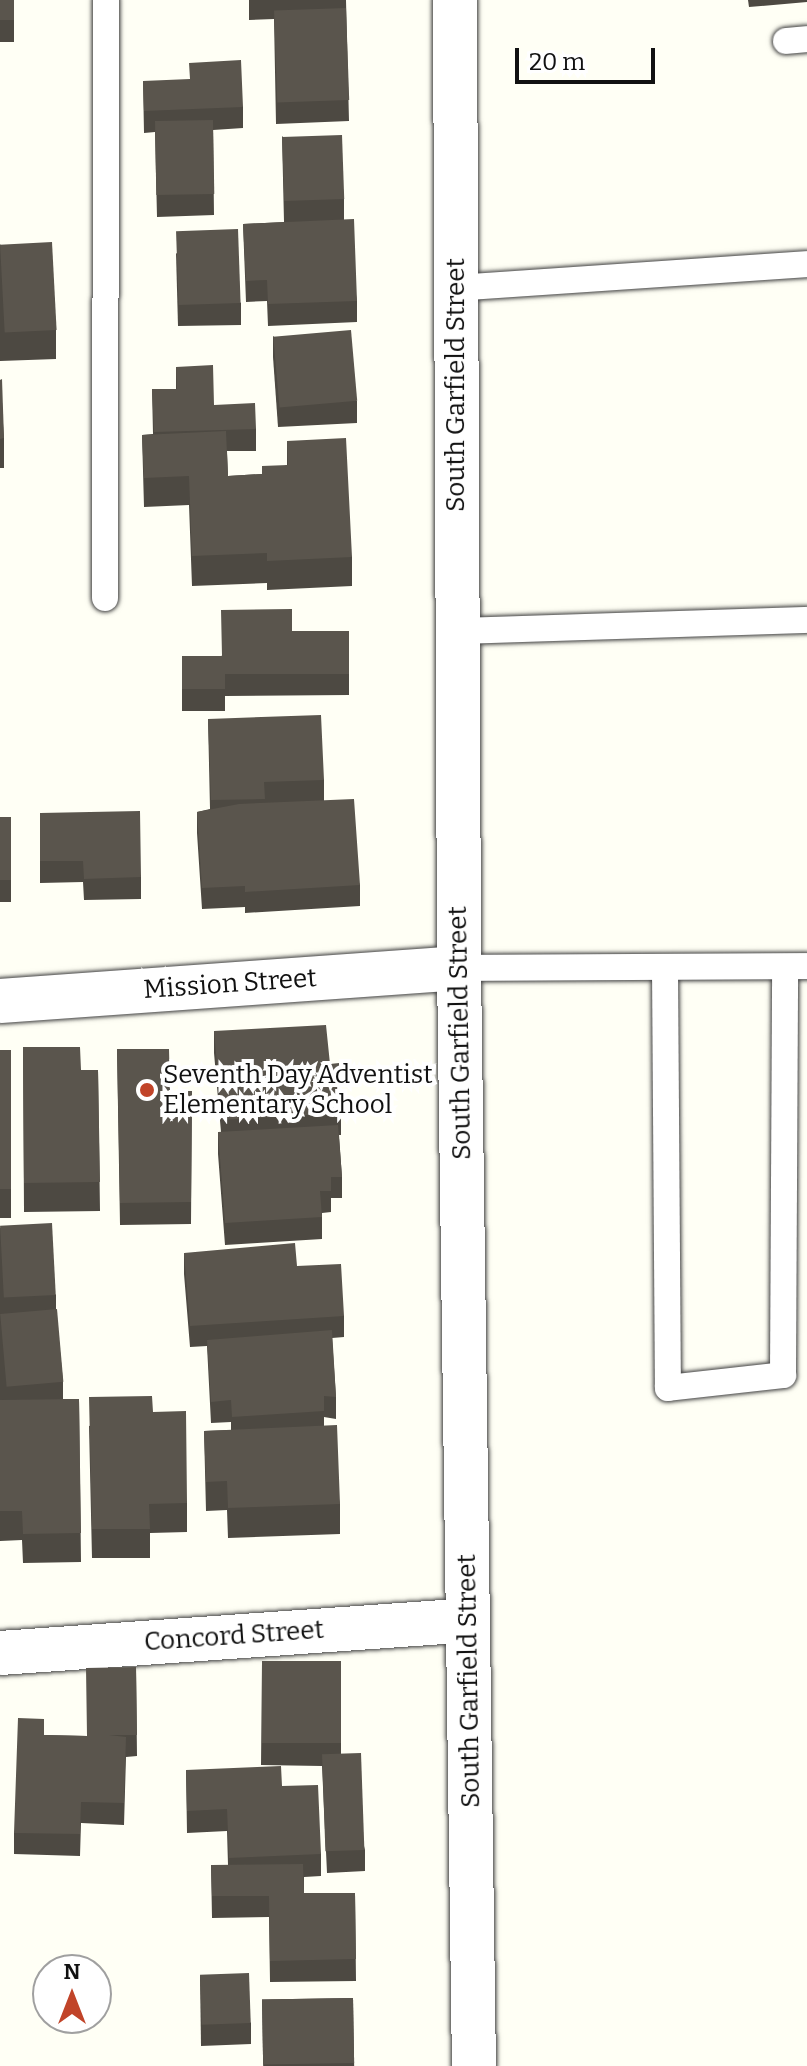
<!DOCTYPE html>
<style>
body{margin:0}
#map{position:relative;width:807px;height:2066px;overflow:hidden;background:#fffff5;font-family:Bitter,serif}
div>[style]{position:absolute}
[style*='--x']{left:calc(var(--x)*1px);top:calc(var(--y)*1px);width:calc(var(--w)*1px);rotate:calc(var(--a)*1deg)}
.roads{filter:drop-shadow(0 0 2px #444) drop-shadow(0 0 2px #444)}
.lane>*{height:26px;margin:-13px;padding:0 13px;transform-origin:13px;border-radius:13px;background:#fff}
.street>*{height:44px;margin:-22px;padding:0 22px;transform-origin:22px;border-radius:22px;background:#fff}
.wall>*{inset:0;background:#4d4942;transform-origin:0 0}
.building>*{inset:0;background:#5a554d;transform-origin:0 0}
.dots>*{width:22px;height:22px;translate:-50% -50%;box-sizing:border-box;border:4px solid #fff;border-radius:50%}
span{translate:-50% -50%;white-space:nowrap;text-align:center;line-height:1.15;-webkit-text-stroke:8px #fff;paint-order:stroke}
.street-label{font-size:26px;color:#111}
.poi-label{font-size:26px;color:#111}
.left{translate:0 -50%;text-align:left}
.north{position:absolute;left:32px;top:1954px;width:80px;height:80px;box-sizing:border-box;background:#fff;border:2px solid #a0a0a0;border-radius:50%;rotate:0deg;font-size:22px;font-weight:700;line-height:32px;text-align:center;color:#111}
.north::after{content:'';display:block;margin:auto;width:28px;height:36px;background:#c14429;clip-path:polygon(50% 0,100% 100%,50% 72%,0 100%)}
.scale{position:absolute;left:515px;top:48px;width:140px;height:36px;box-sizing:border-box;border:4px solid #111;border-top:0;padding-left:10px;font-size:24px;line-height:28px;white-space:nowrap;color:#111;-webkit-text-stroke:6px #fff;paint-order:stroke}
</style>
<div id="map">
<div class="roads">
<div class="lane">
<i style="--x:786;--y:41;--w:21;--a:-5"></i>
<i style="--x:455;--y:288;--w:353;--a:-3.9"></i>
<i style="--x:105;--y:598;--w:598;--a:-89.9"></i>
<i style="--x:457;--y:631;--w:350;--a:-1.8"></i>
<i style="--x:459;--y:968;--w:348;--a:-0.3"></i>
<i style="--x:665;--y:968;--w:420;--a:89.6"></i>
<i style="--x:668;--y:1388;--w:116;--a:-6.4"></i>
<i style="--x:783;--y:1375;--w:407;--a:-89.7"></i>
</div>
<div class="street">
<i style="--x:455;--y:0;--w:968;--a:89.76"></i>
<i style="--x:459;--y:968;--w:1098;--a:89.22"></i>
<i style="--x:0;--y:1001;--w:460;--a:-4.1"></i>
<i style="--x:0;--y:1653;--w:469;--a:-4"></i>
</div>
</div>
<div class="wall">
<i style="left:0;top:0;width:14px;height:42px"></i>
<i style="clip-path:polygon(249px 0,346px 0,349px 121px,276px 124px,274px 19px,249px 20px)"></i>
<i style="clip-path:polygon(748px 0,807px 0,807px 2px,749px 7px)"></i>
<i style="clip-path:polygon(143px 81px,243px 107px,243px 128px,213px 130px,214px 215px,157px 217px,155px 132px,144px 133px)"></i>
<i style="clip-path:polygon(282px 136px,344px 199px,344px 220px,357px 301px,357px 322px,268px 326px,267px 301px,246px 302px,243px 224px,284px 222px)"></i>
<i style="clip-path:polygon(0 244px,56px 330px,56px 359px,0 361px)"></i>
<i style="clip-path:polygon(176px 253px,241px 303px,241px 325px,178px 326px)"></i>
<i style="clip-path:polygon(273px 336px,357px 401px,357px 423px,278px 427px,273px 357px)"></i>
<i style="clip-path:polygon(176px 367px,214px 405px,256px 429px,256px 451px,227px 451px,228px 476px,262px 474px,287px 465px,287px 441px,352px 557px,352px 586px,267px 590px,267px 583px,192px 586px,189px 505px,144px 507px,142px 435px,153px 434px,152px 389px,176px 389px)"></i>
<i style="clip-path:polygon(0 380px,4px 438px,4px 468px,0 468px)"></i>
<i style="clip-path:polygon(292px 631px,349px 631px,349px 695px,225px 696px,225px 711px,182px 711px,182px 656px,221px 656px)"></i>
<i style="clip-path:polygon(208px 719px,324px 780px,324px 801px,360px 885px,360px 906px,245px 913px,245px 907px,202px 909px,197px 833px,197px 812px,210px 809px)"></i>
<i style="clip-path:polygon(40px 813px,141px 877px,141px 899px,84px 900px,83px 882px,40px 883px)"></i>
<i style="left:0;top:817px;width:11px;height:85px"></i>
<i style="clip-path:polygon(214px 1031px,330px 1064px,341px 1113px,341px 1135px,339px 1135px,342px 1177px,342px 1198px,331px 1198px,331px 1212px,322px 1213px,322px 1239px,225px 1245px,218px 1154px,218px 1132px,221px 1132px,214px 1053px)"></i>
<i style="clip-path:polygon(23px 1047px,81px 1070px,98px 1070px,100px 1211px,24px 1212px)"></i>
<i style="clip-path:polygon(117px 1049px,170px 1091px,192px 1091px,191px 1224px,120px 1225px)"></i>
<i style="left:0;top:1050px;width:11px;height:168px"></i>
<i style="clip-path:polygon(0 1227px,56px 1295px,56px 1310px,63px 1382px,63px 1399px,79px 1399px,81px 1562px,23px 1563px,22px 1540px,0 1541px)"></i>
<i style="clip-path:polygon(184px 1253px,297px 1266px,344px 1316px,344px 1337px,332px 1338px,336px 1397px,336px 1419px,324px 1417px,324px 1426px,340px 1504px,340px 1534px,228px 1538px,227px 1510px,206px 1511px,204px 1431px,231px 1430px,231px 1422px,211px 1423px,207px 1346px,190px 1347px,184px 1274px)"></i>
<i style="clip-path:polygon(153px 1412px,187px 1503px,187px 1532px,150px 1533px,150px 1558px,92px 1558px,89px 1426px)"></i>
<i style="clip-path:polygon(262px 1661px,341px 1661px,341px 1754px,365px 1850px,365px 1871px,327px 1873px,322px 1766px,261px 1765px)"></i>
<i style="clip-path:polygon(136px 1667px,137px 1756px,126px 1757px,124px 1825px,81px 1823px,80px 1856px,14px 1854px,14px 1833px,44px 1735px,87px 1736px)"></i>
<i style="clip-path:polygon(186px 1770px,282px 1786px,321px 1854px,321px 1876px,304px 1877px,304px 1893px,355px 1893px,356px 1981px,270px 1982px,269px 1917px,212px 1918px,211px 1865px,228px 1865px,227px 1831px,187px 1833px)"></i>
<i style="clip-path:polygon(200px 1975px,251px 2023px,251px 2044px,201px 2046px)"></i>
<i style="left:353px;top:1998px;width:68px;height:91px;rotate:89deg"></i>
</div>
<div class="building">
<i style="left:0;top:0;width:14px;height:20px"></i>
<i style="left:346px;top:8px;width:92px;height:72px;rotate:88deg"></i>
<i style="clip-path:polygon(241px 60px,243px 107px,144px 111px,143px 81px,190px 79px,189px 63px)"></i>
<i style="left:213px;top:120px;width:74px;height:58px;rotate:89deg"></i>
<i style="left:342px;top:135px;width:64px;height:60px;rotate:88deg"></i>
<i style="clip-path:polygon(354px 219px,357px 301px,268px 304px,267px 280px,246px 281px,243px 224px)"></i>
<i style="left:238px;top:229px;width:74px;height:62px;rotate:88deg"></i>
<i style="left:52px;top:242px;width:88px;height:52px;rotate:87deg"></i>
<i style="left:351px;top:330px;width:71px;height:78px;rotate:85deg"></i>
<i style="clip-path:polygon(213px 365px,214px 405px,255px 403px,256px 429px,154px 432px,152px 389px,177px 389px,176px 367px)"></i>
<i style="clip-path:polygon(2px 379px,4px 438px,0 439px,0 380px)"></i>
<i style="clip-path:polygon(226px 431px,228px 476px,262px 474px,262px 466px,288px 465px,287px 441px,346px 438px,352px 557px,267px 561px,267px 553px,192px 556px,189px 476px,144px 478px,142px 435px)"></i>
<i style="clip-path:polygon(292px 609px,292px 631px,349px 631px,349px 674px,225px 674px,225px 689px,182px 689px,182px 656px,222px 656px,221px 610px)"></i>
<i style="clip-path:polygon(321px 715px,324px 780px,264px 782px,265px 799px,211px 800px,208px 719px)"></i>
<i style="clip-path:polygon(354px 799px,360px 885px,245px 892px,245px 886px,202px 888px,197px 812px,239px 804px)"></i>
<i style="clip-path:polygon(140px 811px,141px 877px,84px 879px,83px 861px,40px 861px,40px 813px)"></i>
<i style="left:0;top:817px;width:11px;height:63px"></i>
<i style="clip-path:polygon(326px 1025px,330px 1064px,339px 1063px,341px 1113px,222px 1120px,214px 1031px)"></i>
<i style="clip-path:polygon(23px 1047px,80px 1047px,81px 1070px,98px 1070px,100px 1182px,24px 1183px)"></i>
<i style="clip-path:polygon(117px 1049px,169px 1049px,170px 1091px,192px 1091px,191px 1202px,120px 1203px)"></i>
<i style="left:0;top:1050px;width:11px;height:139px"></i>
<i style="clip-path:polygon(338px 1125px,342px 1177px,331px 1177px,331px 1191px,320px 1191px,322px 1217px,225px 1223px,218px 1132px)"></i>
<i style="left:52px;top:1223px;width:72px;height:52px;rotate:87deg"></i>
<i style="clip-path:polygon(295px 1243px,297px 1266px,341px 1264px,344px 1316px,190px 1326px,184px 1253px)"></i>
<i style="left:57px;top:1309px;width:73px;height:57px;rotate:85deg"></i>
<i style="clip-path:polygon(332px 1330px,336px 1397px,324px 1396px,324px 1411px,232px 1417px,231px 1400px,211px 1402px,207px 1340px)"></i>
<i style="clip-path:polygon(152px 1396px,153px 1412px,186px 1411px,187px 1503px,149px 1504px,150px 1529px,92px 1529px,89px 1397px)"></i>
<i style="clip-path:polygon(79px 1399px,81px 1533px,23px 1534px,22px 1511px,0 1511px,0 1400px)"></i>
<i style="clip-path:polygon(337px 1425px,340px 1504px,228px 1508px,227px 1481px,206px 1482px,204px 1431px)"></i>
<i style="left:262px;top:1661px;width:79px;height:82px"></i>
<i style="clip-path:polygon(136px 1667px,137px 1735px,109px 1735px,126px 1737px,124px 1803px,81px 1802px,80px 1834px,14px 1833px,18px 1718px,44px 1719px,44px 1735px,87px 1736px,86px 1668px)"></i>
<i style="left:361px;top:1753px;width:97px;height:39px;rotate:88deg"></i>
<i style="clip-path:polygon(281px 1766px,282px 1786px,318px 1785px,321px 1854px,229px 1858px,227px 1809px,187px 1811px,186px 1770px)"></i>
<i style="clip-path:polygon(303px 1864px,304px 1893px,355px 1893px,356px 1959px,270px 1961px,269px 1896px,212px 1896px,211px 1865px)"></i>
<i style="left:249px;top:1973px;width:50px;height:49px;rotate:88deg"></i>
<i style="left:353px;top:1998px;width:65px;height:91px;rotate:89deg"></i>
</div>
<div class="dots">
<i style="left:147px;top:1090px;background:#c14429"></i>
</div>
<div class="street-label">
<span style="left:456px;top:385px;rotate:-90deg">South Garfield Street</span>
<span style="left:230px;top:984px;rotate:-4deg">Mission Street</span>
<span style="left:460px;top:1033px;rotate:-91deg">South Garfield Street</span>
<span style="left:234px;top:1636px;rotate:-4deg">Concord Street</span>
<span style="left:469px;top:1681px;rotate:-91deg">South Garfield Street</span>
</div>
<div class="poi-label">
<span class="left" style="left:163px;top:1090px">Seventh Day Adventist<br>Elementary School</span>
</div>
<div class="north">N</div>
<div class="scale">20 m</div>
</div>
